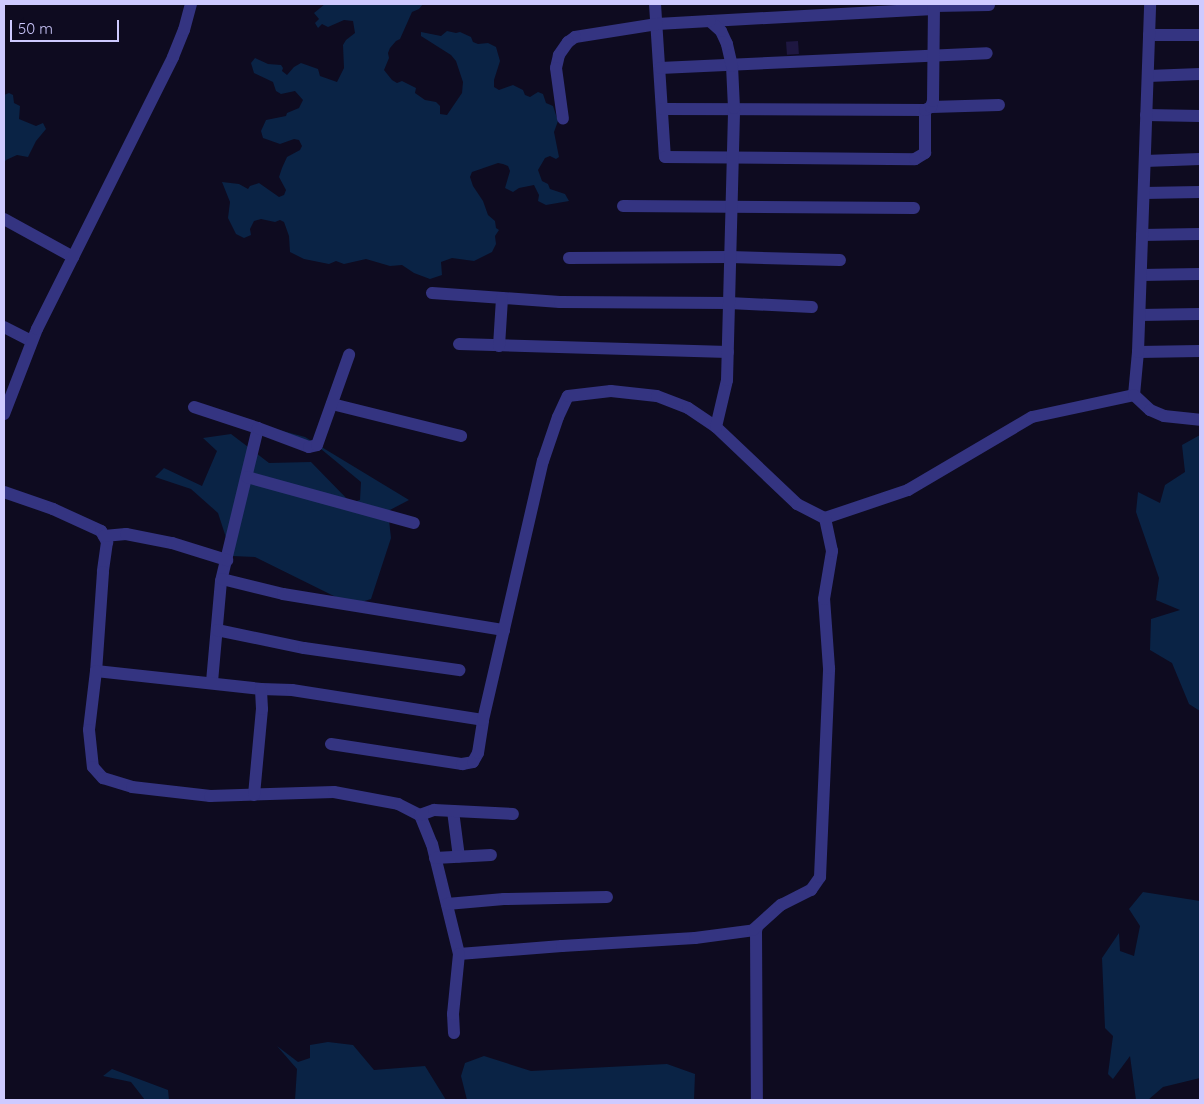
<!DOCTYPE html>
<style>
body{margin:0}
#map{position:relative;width:1204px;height:1104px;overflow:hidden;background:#0e0b20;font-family:Quicksand,sans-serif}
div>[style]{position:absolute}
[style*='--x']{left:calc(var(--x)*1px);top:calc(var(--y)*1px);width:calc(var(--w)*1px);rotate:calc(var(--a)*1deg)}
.water>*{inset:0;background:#0a2345}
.building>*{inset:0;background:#1e1741;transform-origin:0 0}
.minor>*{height:12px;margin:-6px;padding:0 6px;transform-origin:6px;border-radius:6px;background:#343481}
.tertiary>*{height:12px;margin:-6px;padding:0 6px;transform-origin:6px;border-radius:6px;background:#343481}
span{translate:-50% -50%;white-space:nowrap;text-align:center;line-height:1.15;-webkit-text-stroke:4.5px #0e0b20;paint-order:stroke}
.frame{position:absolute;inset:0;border:5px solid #cecaff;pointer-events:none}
.scale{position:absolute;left:10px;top:20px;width:109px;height:22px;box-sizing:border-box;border:2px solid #cecaff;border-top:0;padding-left:6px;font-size:15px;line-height:18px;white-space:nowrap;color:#cecaff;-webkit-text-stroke:4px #0e0b20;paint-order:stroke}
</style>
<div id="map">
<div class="water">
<i style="clip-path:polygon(325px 4px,423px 4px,419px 9px,412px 12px,400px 39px,396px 41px,390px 48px,388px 53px,389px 58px,384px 70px,392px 80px,397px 83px,402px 81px,416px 88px,415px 93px,425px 100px,436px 102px,440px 106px,440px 114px,447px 115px,462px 93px,463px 82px,456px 61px,451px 55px,421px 36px,421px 32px,441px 36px,447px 31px,456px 33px,460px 32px,471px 37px,473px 42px,478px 44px,488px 43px,496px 47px,500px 61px,494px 80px,494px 87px,499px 90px,513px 85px,523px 90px,525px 95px,530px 97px,538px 92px,543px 94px,546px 103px,553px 106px,558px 121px,554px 132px,559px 157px,556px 159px,550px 156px,545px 158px,538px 170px,542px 181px,548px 184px,550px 189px,565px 194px,569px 201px,546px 205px,538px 201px,539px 195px,534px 185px,519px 188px,513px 192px,505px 188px,510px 171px,508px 166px,503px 164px,498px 163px,472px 172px,470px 177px,473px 186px,483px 201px,488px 215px,495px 221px,496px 228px,499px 230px,495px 236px,496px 244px,492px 252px,474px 261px,452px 258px,441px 262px,442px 275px,430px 279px,414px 273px,402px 265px,390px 266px,366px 259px,344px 264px,336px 261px,329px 264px,304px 259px,290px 252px,289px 236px,284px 222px,280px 220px,275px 222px,261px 219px,254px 221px,250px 229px,251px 235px,244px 238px,236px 234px,228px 218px,230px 202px,222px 182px,239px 184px,248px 189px,250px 186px,259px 183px,279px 197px,284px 195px,286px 190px,279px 177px,282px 168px,287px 157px,300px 150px,302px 146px,299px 140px,294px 139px,280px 144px,263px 138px,261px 131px,266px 120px,286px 116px,287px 113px,299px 108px,303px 100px,295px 91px,281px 94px,276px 91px,273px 82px,254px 73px,251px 63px,255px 58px,268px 64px,281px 65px,283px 68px,282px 71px,287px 75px,294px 67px,301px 63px,318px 69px,320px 76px,337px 82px,344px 68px,343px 45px,346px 40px,355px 33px,353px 21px,344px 20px,328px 27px,322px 24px,318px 28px,315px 23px,319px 19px,314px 13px)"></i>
<i style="clip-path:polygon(9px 93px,13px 95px,14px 103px,20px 106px,19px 119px,36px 126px,43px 123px,46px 129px,36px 141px,28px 157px,17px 155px,6px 160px,4px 163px,4px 95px)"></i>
<i style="clip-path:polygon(279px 430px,305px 437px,409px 500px,388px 511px,391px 538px,371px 599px,352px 605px,255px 557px,232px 556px,218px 513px,191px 489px,155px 477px,164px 468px,202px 486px,217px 451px,203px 438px,231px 434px,269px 463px,311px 462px,351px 503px,360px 500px,361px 482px,321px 449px)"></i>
<i style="clip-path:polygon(1200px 435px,1200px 711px,1189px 704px,1172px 663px,1150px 650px,1151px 619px,1180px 610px,1156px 600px,1159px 578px,1136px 512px,1138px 492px,1160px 503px,1165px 485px,1185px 472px,1182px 445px)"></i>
<i style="clip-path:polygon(1143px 892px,1200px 901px,1200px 1078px,1163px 1087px,1148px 1100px,1136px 1100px,1130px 1056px,1113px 1079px,1108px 1074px,1113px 1036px,1105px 1028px,1102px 958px,1119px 933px,1120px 951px,1134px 956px,1140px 926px,1129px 909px)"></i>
<i style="clip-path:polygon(328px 1042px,353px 1045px,374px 1070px,425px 1066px,446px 1100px,295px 1100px,297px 1069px,277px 1046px,298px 1062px,310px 1058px,310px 1045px)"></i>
<i style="clip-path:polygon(484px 1056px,531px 1071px,667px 1064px,695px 1074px,694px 1100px,467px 1100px,461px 1076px,465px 1063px)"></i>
<i style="clip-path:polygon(112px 1069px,168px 1090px,169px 1100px,145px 1100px,131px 1082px,103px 1076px)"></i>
</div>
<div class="building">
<i style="left:798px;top:41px;width:13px;height:12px;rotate:86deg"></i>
</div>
<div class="minor">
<i style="--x:655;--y:4;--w:153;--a:86.3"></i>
<i style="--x:665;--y:157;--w:250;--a:0.5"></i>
<i style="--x:915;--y:159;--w:12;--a:-31"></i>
<i style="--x:925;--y:153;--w:43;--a:-90"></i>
<i style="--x:934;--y:6;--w:55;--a:-1"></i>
<i style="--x:710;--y:21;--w:224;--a:-3.1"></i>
<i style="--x:1149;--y:35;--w:51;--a:0"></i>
<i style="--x:660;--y:68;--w:327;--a:-2.6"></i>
<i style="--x:1148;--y:76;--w:52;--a:-2.2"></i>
<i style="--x:931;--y:107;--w:68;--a:-1.7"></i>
<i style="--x:662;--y:109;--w:263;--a:0.2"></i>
<i style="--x:925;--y:110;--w:7;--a:-27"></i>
<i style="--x:931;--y:107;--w:6;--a:-72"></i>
<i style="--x:933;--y:101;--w:97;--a:-89.4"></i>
<i style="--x:1146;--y:115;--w:54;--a:1.1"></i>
<i style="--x:1145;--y:161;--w:55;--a:-2.1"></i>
<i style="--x:1144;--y:193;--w:56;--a:-1"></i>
<i style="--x:623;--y:206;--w:291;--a:0.4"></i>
<i style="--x:4;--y:219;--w:79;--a:28.8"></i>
<i style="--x:1142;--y:235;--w:58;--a:-1"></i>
<i style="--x:569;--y:258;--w:161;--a:-0.4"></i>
<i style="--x:730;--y:257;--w:110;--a:1.6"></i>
<i style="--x:1141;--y:275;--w:59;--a:-1"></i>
<i style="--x:432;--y:293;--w:128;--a:4"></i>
<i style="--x:560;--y:302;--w:169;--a:0.3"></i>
<i style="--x:729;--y:303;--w:83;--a:2.8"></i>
<i style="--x:1140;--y:315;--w:60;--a:-1"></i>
<i style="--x:4;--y:327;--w:31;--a:27"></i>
<i style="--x:459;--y:344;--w:269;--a:1.7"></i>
<i style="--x:499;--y:346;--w:48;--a:-86.4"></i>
<i style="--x:1138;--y:352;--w:62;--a:-0.9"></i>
<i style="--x:1134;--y:395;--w:43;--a:-84.7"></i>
<i style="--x:1138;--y:352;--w:348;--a:-88"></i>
<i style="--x:332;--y:404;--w:133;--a:13.9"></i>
<i style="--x:194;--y:407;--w:67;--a:18.2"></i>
<i style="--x:258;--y:428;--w:157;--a:103.6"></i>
<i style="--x:221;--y:581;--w:101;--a:95.1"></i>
<i style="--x:716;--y:427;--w:112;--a:43.5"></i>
<i style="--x:797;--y:504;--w:31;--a:27"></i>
<i style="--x:825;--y:518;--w:88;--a:-18.6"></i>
<i style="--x:908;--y:490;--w:144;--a:-30.5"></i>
<i style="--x:1032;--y:417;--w:104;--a:-12.2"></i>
<i style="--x:1134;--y:395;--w:22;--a:43"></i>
<i style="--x:1150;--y:410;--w:15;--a:23"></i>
<i style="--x:1164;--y:416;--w:36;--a:6"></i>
<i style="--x:258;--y:428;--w:54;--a:20.4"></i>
<i style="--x:309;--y:447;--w:8;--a:-14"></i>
<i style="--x:317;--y:445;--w:96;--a:-70.4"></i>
<i style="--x:247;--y:477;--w:173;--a:15.4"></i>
<i style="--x:4;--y:492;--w:52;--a:19.1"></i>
<i style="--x:53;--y:509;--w:53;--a:24.6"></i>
<i style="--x:101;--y:531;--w:13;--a:61"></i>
<i style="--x:107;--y:542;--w:30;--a:98"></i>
<i style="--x:103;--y:572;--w:99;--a:94"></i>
<i style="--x:96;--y:671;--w:166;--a:6.2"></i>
<i style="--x:261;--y:689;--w:31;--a:2"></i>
<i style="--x:292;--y:690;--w:193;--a:8.9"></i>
<i style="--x:104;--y:536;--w:22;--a:-5"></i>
<i style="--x:126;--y:534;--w:47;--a:11.1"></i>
<i style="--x:172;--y:543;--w:58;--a:17.2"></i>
<i style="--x:222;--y:579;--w:63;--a:13.8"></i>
<i style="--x:283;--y:594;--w:224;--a:9.3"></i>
<i style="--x:217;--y:630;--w:89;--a:11.7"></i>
<i style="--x:304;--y:648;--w:157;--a:8.1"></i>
<i style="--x:96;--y:671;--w:59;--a:96.8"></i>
<i style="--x:89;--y:730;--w:37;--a:84"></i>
<i style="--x:93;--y:767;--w:15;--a:48"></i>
<i style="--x:103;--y:778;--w:30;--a:17"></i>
<i style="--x:132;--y:787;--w:79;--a:6.6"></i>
<i style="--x:210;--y:796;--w:124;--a:-1.8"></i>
<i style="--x:334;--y:792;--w:65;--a:10.6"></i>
<i style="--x:398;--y:804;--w:25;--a:27"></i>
<i style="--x:420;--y:815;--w:31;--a:68"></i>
<i style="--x:432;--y:844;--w:113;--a:76.2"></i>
<i style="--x:459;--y:954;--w:103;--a:-4.4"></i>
<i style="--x:562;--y:946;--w:133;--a:-3.4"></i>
<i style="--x:695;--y:938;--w:62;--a:-7.5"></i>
<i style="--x:756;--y:930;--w:170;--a:89.7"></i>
<i style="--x:331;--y:744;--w:133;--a:8.7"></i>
<i style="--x:462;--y:764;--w:11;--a:-10"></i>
<i style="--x:473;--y:762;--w:10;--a:-61"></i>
<i style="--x:478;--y:753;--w:33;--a:-81"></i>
<i style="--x:483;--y:720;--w:266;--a:-77"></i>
<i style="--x:543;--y:461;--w:46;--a:-71.2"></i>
<i style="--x:558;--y:417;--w:23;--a:-65"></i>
<i style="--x:568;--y:396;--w:43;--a:-6.6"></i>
<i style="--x:611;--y:391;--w:46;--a:6.2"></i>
<i style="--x:657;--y:396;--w:33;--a:21"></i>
<i style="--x:688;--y:408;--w:34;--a:34"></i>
<i style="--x:716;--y:427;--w:48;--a:-76.8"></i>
<i style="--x:727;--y:380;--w:272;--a:-88.5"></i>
<i style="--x:734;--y:108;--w:42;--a:-92.7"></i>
<i style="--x:732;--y:66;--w:23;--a:-103"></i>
<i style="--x:727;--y:44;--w:14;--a:-115"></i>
<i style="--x:721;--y:31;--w:15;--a:-138"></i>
<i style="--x:710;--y:21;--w:53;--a:176.8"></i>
<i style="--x:657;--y:24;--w:83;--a:171"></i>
<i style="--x:575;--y:37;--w:9;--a:144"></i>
<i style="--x:568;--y:42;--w:16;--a:125"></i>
<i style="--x:559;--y:55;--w:13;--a:103"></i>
<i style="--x:556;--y:68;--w:51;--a:82.2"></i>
<i style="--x:254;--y:795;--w:86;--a:-84.7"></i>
<i style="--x:262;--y:709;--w:20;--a:-93"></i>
<i style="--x:453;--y:811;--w:46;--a:82.6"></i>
<i style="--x:420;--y:815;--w:15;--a:-20"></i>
<i style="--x:434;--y:810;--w:79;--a:2.9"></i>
<i style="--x:435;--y:858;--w:56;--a:-3.1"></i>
<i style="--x:447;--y:904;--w:57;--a:-5"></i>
<i style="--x:504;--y:899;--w:103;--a:-1.1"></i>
<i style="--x:753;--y:930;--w:38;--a:-42"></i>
<i style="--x:781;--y:905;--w:34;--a:-27"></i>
<i style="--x:811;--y:890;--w:16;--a:-55"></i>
<i style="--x:820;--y:877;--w:209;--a:-87.5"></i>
<i style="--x:829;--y:668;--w:69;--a:-94.1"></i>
<i style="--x:824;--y:599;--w:49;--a:-80.5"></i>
<i style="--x:832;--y:551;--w:34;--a:-102"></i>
<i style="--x:454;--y:1033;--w:19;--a:-93"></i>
<i style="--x:453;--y:1014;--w:60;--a:-84.3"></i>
</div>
<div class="tertiary">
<i style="--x:4;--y:414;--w:91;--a:-68.8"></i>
<i style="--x:37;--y:329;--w:304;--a:-63.4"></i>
<i style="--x:173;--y:57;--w:29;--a:-68"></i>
<i style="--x:184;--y:30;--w:27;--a:-75"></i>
</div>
<div class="frame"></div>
<div class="scale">50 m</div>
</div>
